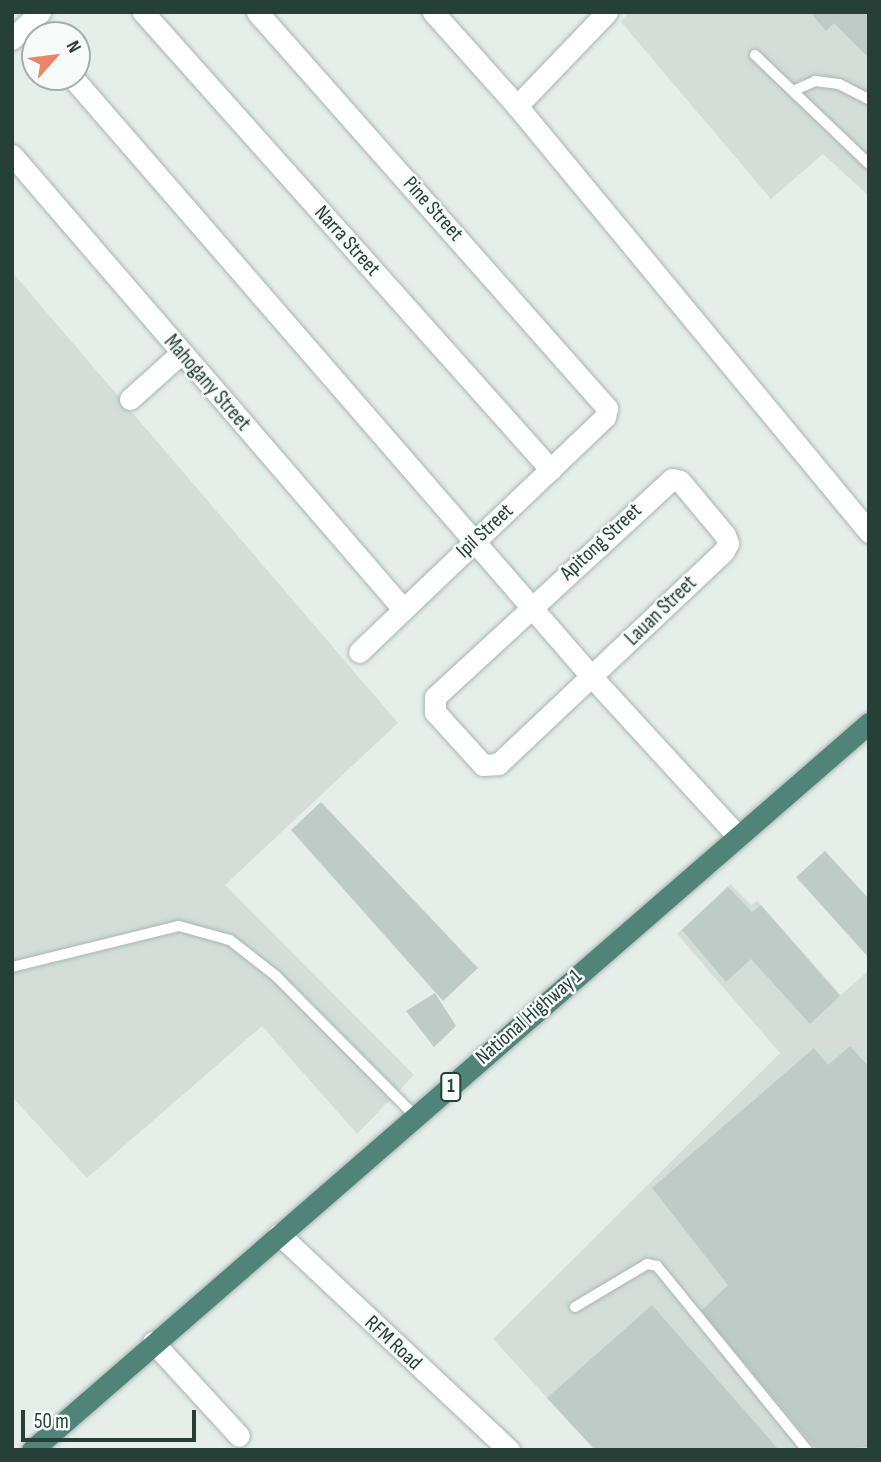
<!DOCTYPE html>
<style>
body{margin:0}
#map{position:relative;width:881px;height:1462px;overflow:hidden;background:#e6eeea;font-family:"Sofia Sans Condensed",sans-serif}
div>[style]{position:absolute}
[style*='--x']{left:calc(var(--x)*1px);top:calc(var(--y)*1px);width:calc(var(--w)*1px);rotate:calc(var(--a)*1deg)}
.built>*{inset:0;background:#d4ded9}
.building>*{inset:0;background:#becbc6}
.roads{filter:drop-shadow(0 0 2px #a9b6b1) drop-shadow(0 0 2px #a9b6b1)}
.service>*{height:10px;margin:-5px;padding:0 5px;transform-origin:5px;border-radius:5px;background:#fff}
.minor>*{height:21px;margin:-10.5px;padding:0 10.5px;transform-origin:10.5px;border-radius:10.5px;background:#fff}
.trunk>*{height:21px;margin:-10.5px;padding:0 10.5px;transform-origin:10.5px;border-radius:10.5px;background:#508478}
span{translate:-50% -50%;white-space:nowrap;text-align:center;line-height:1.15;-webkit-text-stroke:5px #f6faf8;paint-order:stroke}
.shield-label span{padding:2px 5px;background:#f6faf8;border:2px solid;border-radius:5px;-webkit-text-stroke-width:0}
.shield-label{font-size:19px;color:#263f37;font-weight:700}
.street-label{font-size:21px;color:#263f37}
.frame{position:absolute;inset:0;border:14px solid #263f37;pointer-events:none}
.north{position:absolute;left:21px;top:21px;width:70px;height:70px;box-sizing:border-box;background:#f6faf8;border:2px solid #a3afab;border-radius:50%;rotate:62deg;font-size:19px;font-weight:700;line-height:28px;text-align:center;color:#263f37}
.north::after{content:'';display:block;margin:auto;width:24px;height:32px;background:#e98569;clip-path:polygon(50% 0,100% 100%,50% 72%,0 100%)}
.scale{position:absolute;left:21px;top:1410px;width:175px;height:32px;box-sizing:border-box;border:4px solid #263f37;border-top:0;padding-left:9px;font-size:21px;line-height:24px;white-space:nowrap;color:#263f37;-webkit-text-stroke:5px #f6faf8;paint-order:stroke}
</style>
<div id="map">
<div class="built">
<i style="clip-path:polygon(629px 12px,869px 12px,869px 196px,823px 154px,771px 199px,621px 22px)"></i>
<i style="clip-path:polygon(12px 272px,398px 723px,225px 885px,414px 1075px,357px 1134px,262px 1026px,87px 1178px,12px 1097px)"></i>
<i style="clip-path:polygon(730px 884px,751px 905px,757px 901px,841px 995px,869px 970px,869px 1450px,595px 1450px,493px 1339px,780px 1053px,677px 934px)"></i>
</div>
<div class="building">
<i style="clip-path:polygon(810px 12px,869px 12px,869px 58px,834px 23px,826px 31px)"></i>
<i style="clip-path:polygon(321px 802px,478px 968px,443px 1001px,291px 830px)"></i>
<i style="clip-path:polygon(825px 851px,869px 899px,869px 958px,796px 877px)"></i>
<i style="clip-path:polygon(728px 887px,752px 912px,761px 905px,840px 996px,810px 1024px,751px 959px,726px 982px,682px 930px)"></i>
<i style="clip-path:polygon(435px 993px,456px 1026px,434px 1047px,406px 1011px)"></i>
<i style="clip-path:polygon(850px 1046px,869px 1067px,869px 1447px,817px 1450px,701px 1311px,728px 1285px,652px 1188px,814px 1048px,828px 1065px)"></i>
<i style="clip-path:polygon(652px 1305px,779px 1450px,595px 1450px,547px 1398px)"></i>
</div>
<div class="roads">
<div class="service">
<i style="--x:755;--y:55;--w:158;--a:43.7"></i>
<i style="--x:793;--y:91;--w:24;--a:-24"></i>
<i style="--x:815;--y:81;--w:24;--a:7"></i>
<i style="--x:839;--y:84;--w:34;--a:27"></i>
<i style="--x:12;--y:967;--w:172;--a:-13.8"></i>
<i style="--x:179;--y:926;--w:53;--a:15.4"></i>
<i style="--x:230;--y:940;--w:58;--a:38"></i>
<i style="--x:276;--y:976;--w:199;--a:45.2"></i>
<i style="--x:575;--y:1307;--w:84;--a:-30.8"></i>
<i style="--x:647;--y:1264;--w:10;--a:11"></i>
<i style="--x:657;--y:1266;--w:237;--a:50.8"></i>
</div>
<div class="minor">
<i style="--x:143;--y:12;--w:613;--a:48.3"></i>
<i style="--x:257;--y:12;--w:529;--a:48.53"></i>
<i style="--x:607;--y:408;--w:9;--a:103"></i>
<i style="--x:605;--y:417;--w:340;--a:136.3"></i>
<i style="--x:433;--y:12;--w:126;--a:48.2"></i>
<i style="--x:517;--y:106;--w:553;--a:50.43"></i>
<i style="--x:12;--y:39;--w:39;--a:-44"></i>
<i style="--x:72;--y:77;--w:794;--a:49.09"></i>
<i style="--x:592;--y:677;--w:213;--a:47.5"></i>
<i style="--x:517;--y:106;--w:130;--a:-46.2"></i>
<i style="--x:12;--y:155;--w:599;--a:49.26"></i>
<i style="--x:130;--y:399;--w:69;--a:-42"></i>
<i style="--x:672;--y:479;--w:8;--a:14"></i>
<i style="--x:680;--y:481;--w:70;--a:50.2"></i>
<i style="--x:725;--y:535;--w:9;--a:69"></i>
<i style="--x:728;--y:543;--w:9;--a:117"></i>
<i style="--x:724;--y:551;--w:311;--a:136.7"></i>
<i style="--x:498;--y:764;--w:15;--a:176"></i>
<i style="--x:483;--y:765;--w:72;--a:-132.2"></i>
<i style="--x:435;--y:712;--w:15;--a:-90"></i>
<i style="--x:435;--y:697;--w:322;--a:-42.6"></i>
<i style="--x:279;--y:1234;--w:316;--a:43.2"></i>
<i style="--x:153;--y:1342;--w:127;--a:47.5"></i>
</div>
<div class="trunk">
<i style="--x:32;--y:1450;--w:1109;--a:-40.98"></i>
</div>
</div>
<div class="shield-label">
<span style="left:451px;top:1087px">1</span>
</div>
<div class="street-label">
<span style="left:433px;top:209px;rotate:48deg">Pine Street</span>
<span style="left:347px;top:241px;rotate:48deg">Narra Street</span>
<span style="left:207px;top:383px;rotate:49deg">Mahogany Street</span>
<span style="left:485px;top:531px;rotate:-43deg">Ipil Street</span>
<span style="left:601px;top:542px;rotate:-43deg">Apitong Street</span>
<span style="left:661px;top:611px;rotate:-44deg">Lauan Street</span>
<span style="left:529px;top:1017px;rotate:-41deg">National Highway 1</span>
<span style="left:393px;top:1343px;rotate:43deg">RFM Road</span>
</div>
<div class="frame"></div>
<div class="north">N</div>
<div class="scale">50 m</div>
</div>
